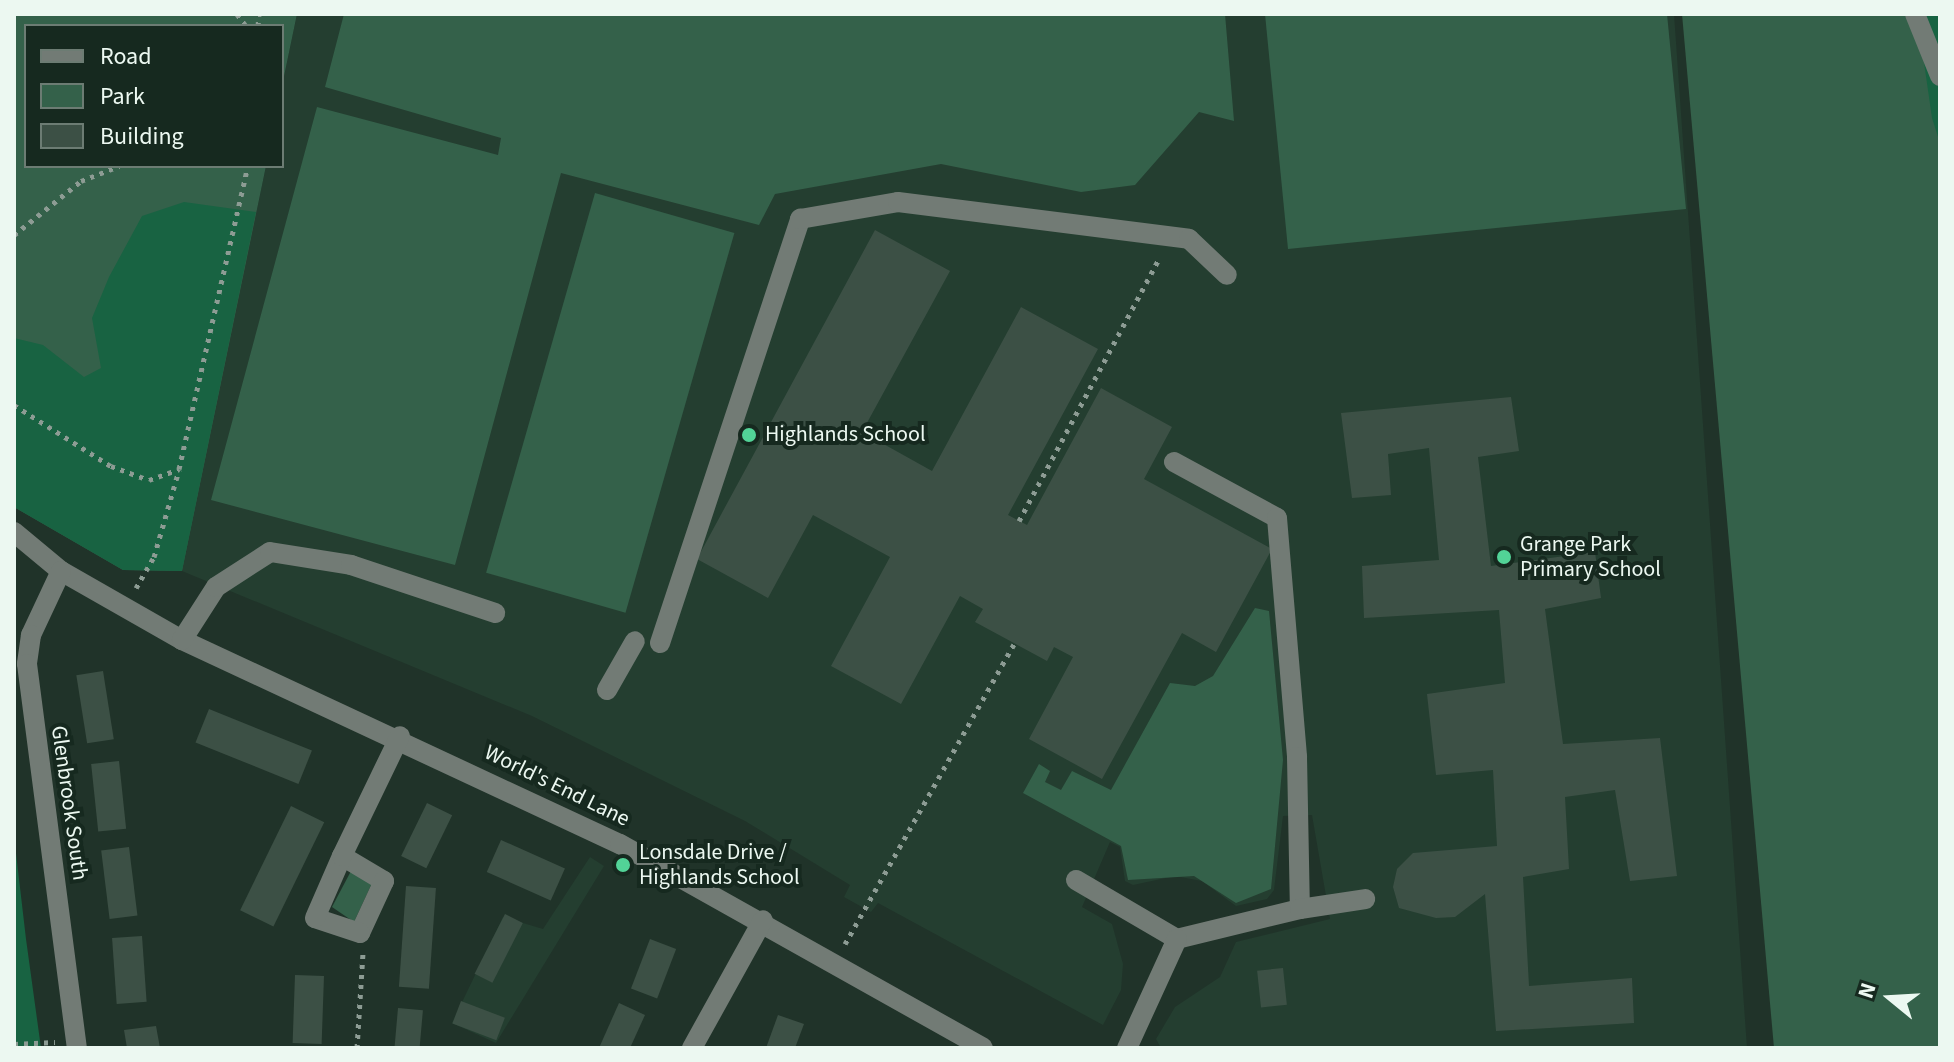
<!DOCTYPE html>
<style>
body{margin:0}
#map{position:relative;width:1954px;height:1062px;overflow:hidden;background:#203329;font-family:"Source Sans 3",sans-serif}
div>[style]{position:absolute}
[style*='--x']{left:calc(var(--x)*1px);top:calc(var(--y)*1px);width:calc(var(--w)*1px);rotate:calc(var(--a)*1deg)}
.built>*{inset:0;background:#243e30}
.green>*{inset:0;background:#34614a;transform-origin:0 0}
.forest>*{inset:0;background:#186342}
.building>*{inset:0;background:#3c5045;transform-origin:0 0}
.path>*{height:5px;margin-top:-2.5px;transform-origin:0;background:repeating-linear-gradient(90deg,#8d9c94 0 4px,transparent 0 10px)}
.minor>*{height:20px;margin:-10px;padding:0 10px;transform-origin:10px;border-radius:10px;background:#727b75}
.dots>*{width:22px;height:22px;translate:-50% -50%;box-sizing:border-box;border:4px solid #16291f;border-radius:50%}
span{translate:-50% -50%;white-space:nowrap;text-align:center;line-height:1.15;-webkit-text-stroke:8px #16291f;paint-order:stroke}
.poi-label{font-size:22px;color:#ecf8f1}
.left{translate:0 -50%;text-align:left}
.street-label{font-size:22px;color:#ecf8f1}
.frame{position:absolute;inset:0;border:16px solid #ecf8f1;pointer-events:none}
.legend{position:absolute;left:24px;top:24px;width:260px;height:144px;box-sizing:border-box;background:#16291f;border:2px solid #6c7c73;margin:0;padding:10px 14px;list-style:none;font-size:24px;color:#ecf8f1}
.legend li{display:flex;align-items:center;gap:16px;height:40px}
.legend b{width:40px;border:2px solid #6c7c73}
.north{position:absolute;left:1850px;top:958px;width:80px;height:80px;-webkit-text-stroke:6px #16291f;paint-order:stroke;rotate:288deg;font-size:22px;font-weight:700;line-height:32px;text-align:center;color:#ecf8f1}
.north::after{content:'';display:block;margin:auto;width:28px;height:36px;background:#ecf8f1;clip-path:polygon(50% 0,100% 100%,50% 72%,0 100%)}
</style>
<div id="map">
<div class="built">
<i style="clip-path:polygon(297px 14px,1674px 14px,1747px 1048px,1161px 1048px,1156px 1039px,1175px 1007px,1220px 977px,1236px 942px,1330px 919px,1312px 815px,1283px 816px,1274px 890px,1267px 899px,1236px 906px,1202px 881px,1175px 876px,1133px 885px,1125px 881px,1120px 847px,1110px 842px,1082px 907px,1112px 924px,1123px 964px,1121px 990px,1103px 1025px,878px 903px,871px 912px,844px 897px,850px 885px,745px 821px,532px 716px,182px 571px,266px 166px,282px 166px,282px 86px)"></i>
<i style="clip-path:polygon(590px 857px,604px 866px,496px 1043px,452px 1023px,503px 917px,543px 929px)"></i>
</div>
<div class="green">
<i style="clip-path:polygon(14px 14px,297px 14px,282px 86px,282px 26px,26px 26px,26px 166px,266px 166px,182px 571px,123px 570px,14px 507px)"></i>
<i style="clip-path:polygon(344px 14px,1225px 14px,1234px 121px,1199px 112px,1135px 185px,1081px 192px,941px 164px,775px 194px,759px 225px,561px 173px,455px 565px,211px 500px,317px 107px,498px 155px,501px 138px,325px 87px)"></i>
<i style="clip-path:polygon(1265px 14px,1667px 14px,1686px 209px,1288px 249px)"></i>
<i style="clip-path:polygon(1682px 14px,1940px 14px,1940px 1048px,1774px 1048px)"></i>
<i style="left:595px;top:193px;width:145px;height:395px;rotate:16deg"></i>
<i style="clip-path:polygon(1255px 608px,1269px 611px,1283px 760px,1271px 889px,1236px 903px,1194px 876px,1128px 880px,1121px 846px,1023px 793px,1039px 764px,1050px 771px,1045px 782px,1061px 790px,1072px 771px,1111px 790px,1170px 683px,1195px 686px,1213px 676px)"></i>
<i style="clip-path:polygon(351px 871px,373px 881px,354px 922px,332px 907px)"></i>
</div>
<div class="forest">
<i style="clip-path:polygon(1917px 14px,1940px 14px,1940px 143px,1932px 118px)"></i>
<i style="clip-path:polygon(184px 202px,256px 212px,182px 571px,123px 570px,14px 507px,14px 338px,43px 345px,84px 377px,101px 368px,92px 318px,109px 277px,142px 216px)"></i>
<i style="clip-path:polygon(14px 836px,26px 939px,41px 1048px,14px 1048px)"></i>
</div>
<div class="building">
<i style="clip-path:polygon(875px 230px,950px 271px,862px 432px,932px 471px,1021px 307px,1098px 349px,1008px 515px,1027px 525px,1101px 388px,1172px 427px,1144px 479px,1272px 549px,1216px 652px,1182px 633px,1102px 779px,1029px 739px,1073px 657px,1054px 647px,1047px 661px,975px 622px,983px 609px,960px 596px,901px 704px,831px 666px,890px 557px,813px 515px,768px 598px,697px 559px)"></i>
<i style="clip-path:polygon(1511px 397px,1519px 451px,1478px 457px,1491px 566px,1595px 552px,1601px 598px,1545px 609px,1563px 744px,1660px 738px,1677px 876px,1630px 881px,1615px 790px,1565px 797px,1569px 869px,1523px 877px,1529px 986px,1632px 978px,1634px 1023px,1496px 1031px,1485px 894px,1455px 917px,1436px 918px,1399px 908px,1393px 887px,1397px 869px,1413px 853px,1497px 846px,1493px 770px,1436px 775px,1427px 694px,1505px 683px,1499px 610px,1364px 618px,1362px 566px,1439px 560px,1429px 448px,1388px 454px,1391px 495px,1352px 498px,1341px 413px)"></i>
<i style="left:103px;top:671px;width:69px;height:27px;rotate:81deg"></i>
<i style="left:209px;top:709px;width:111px;height:36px;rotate:22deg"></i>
<i style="left:119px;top:761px;width:68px;height:28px;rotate:84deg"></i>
<i style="left:427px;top:803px;width:28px;height:59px;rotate:26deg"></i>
<i style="left:291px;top:806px;width:37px;height:116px;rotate:26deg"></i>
<i style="left:501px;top:840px;width:70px;height:35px;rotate:24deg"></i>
<i style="left:129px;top:847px;width:69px;height:28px;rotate:83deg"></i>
<i style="left:406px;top:886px;width:30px;height:101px;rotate:4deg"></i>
<i style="left:505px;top:914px;width:20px;height:67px;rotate:27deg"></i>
<i style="left:142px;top:936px;width:66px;height:30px;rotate:86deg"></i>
<i style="left:650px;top:939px;width:28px;height:53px;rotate:21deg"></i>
<i style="left:1283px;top:968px;width:37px;height:26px;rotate:84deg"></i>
<i style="left:295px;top:975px;width:29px;height:68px;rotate:2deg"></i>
<i style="left:461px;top:1001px;width:47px;height:24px;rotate:21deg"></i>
<i style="clip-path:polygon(619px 1003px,645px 1015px,630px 1048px,599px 1048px)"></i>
<i style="left:398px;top:1008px;width:25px;height:40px;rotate:5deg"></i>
<i style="clip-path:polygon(778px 1015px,804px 1024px,795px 1048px,766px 1048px)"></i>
<i style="clip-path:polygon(156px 1026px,160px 1048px,127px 1048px,124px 1030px)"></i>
</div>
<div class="path">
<i style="--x:237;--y:14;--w:15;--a:53"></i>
<i style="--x:258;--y:26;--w:12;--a:-85"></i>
<i style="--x:14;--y:235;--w:86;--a:-38.9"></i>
<i style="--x:81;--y:181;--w:41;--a:-21.5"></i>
<i style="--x:14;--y:405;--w:115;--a:32.2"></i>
<i style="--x:111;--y:466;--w:40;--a:20.2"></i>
<i style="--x:149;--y:480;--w:32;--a:-20"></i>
<i style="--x:179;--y:469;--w:311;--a:-77.2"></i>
<i style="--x:1019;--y:521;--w:299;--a:-61.9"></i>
<i style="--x:136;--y:588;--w:36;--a:-60"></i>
<i style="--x:154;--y:557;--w:91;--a:-74"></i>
<i style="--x:845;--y:944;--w:344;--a:-60.6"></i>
<i style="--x:14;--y:1044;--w:41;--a:-2.8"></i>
<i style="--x:357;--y:1048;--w:95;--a:-86.4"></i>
</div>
<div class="minor">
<i style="--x:1915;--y:14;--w:67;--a:68"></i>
<i style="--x:1174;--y:462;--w:117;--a:28.5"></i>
<i style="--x:1277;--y:518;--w:240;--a:85.2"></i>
<i style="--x:1297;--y:757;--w:152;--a:88.9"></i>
<i style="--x:1300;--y:909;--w:127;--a:166.3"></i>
<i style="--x:14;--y:532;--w:61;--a:39.7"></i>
<i style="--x:61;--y:571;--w:139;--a:29.7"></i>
<i style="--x:182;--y:640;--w:483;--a:25"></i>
<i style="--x:620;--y:844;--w:416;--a:29.3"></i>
<i style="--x:61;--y:571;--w:71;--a:115.1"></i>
<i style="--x:31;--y:635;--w:29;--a:98"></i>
<i style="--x:27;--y:664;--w:387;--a:82.6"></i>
<i style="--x:182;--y:640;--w:63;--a:-57.3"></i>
<i style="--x:216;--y:587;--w:64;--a:-32.9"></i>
<i style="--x:270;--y:552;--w:82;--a:9.1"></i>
<i style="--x:351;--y:565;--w:152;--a:18.4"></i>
<i style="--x:660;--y:643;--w:447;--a:-71.7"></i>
<i style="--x:800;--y:219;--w:99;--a:-9.8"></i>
<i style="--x:898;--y:202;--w:293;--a:7.2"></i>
<i style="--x:1189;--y:239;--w:52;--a:43.5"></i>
<i style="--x:607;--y:690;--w:56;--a:-60.3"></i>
<i style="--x:342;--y:856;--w:49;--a:30.8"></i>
<i style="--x:384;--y:881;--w:57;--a:114.8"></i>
<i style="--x:360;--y:933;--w:47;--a:-161.6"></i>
<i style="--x:315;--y:918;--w:68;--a:-66.5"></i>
<i style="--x:342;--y:856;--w:133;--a:-64.2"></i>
<i style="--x:1076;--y:880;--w:117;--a:30.3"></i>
<i style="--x:1177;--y:939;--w:120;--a:114.6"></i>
<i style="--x:1300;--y:909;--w:66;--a:-8.7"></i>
<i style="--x:692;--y:1048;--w:146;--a:-61"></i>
</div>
<div class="dots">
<i style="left:749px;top:435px;background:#52d397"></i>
<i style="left:1504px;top:557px;background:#52d397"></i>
<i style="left:623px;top:865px;background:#52d397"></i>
</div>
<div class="poi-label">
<span class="left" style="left:765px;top:435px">Highlands School</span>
<span class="left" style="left:1520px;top:557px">Grange Park<br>Primary School</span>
<span class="left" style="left:639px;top:865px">Lonsdale Drive /<br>Highlands School</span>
</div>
<div class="street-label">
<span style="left:557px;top:786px;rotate:26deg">World's End Lane</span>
<span style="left:69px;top:803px;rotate:82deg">Glenbrook South</span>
</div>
<div class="frame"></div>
<ul class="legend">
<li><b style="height:10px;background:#727b75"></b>Road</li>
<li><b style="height:22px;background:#34614a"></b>Park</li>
<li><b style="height:22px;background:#3c5045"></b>Building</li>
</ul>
<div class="north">N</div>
</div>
